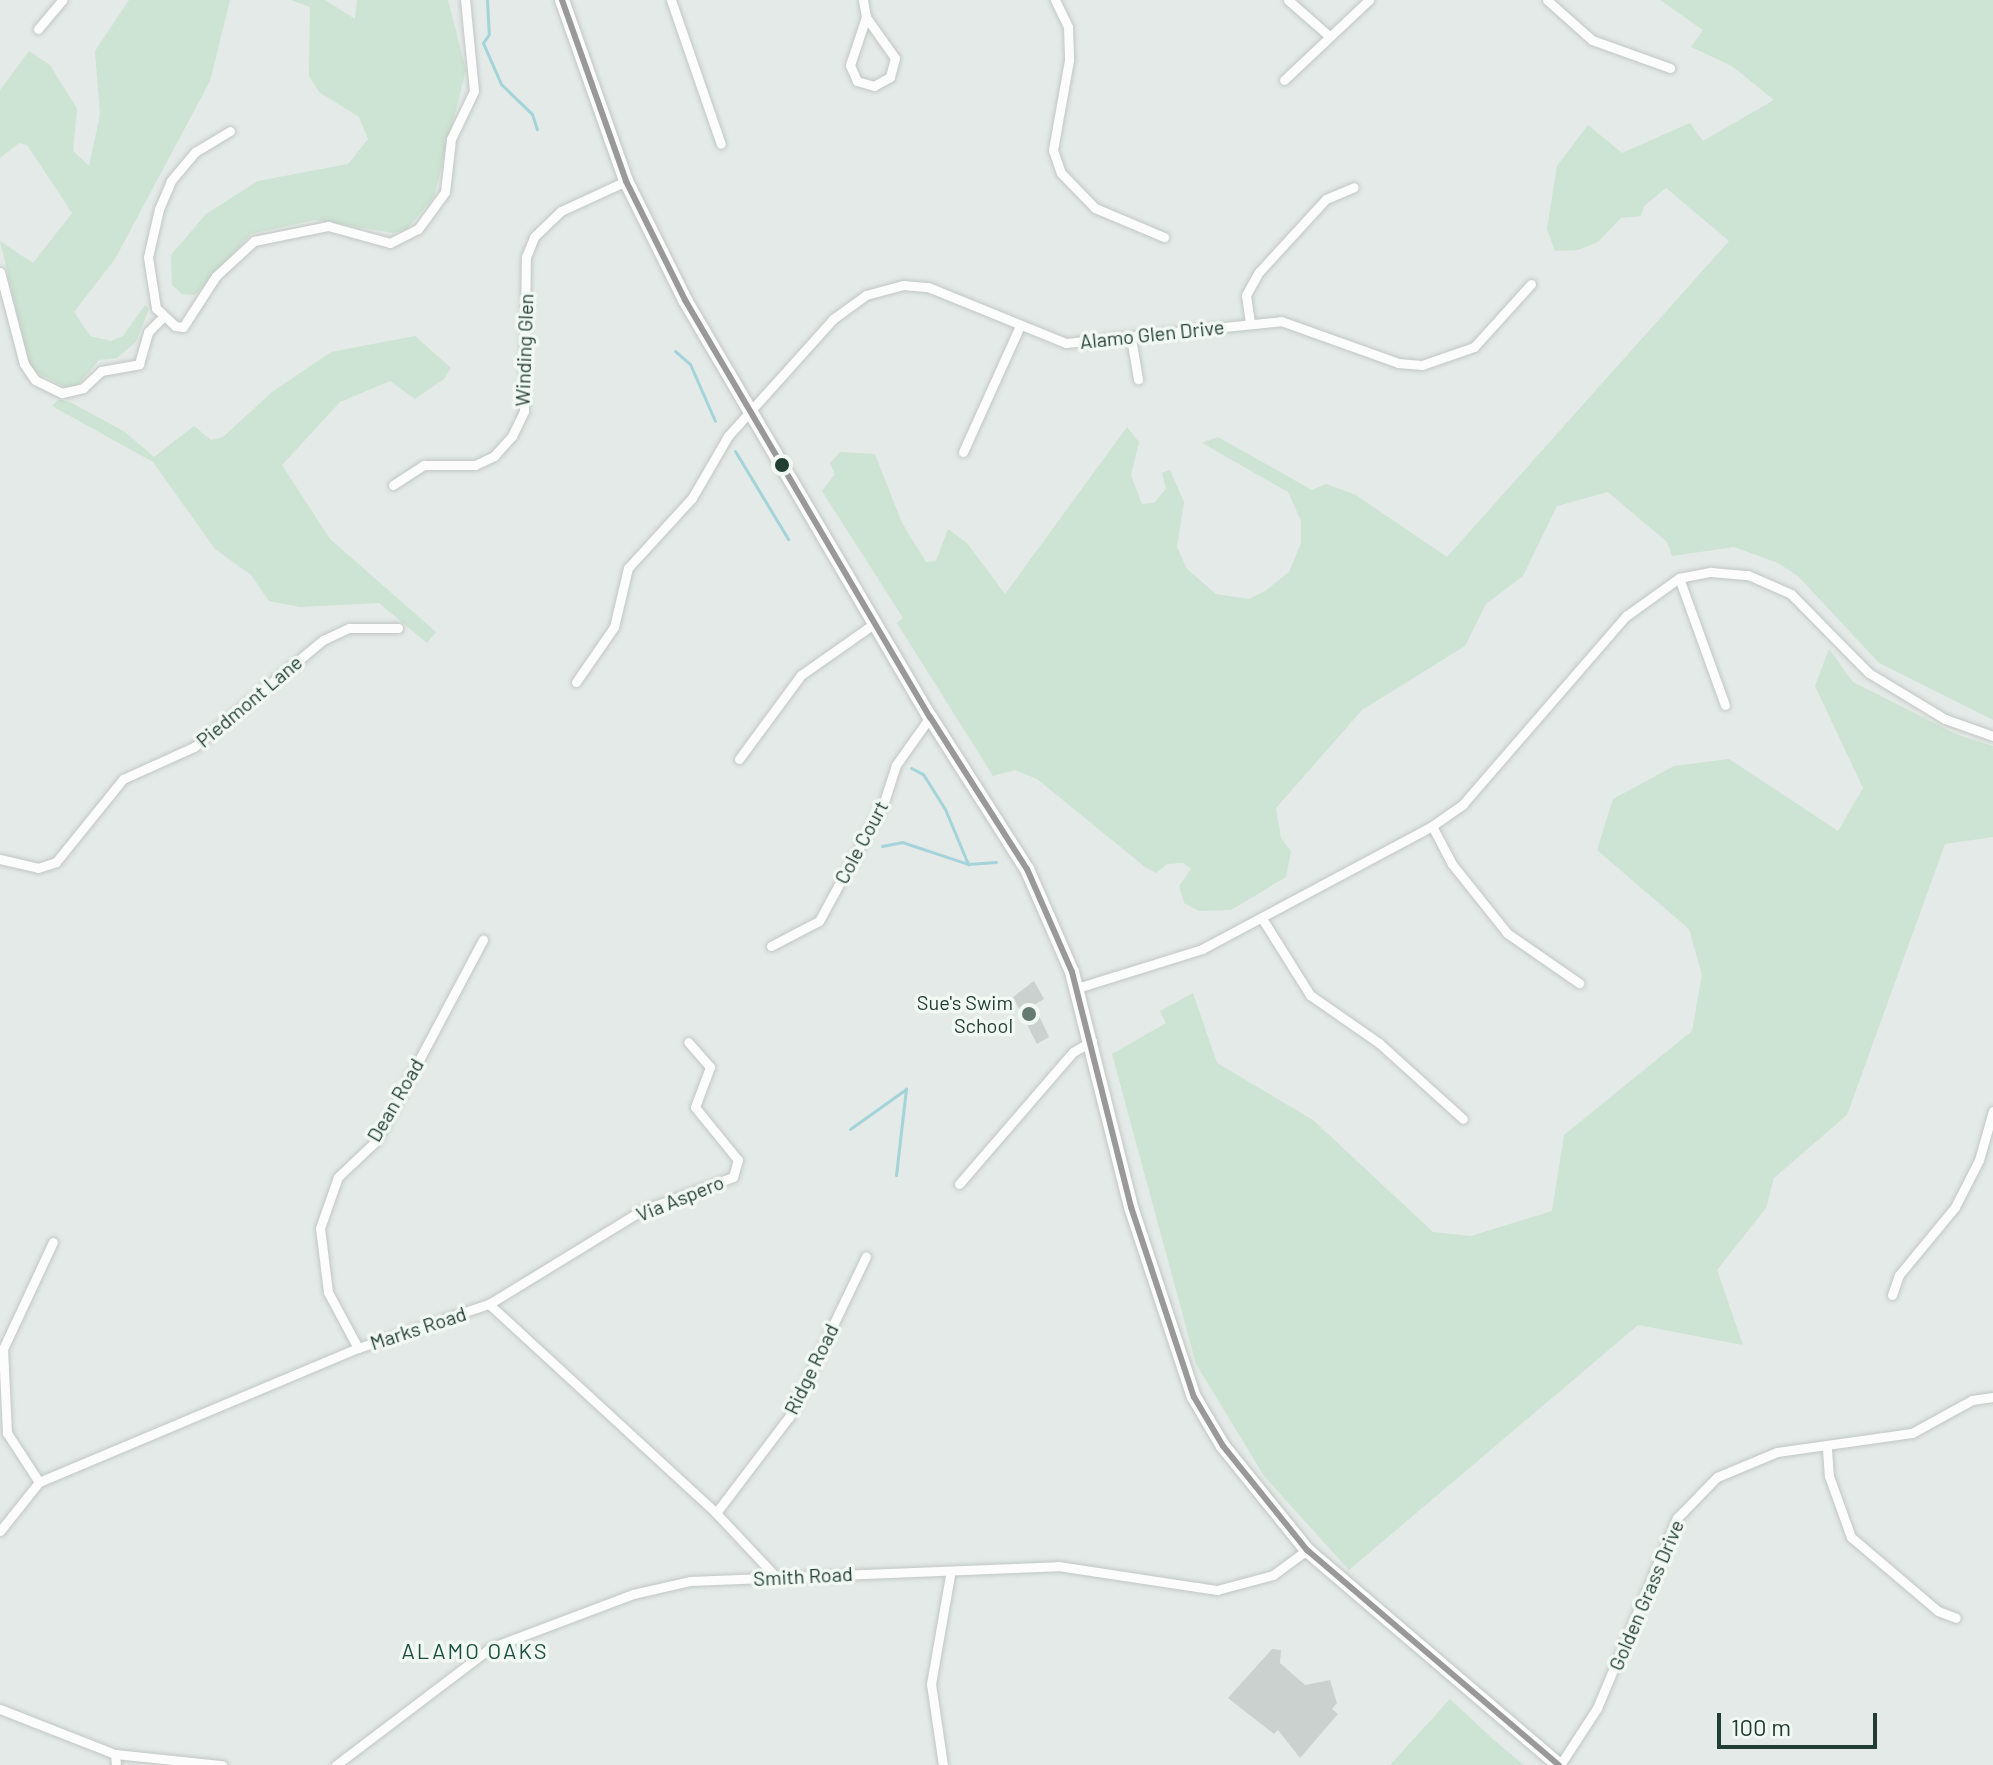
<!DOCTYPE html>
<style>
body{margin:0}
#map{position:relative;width:1993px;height:1765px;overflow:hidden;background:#e4eae7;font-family:Barlow,sans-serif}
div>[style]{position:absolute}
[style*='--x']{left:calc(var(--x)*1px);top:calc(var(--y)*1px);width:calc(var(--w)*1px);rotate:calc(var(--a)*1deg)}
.green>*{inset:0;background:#cde3d3}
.stream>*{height:3px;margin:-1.5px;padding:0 1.5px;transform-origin:1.5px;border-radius:1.5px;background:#a4d4d9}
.building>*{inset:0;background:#cbd1ce}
.roads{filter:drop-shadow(0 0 2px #c1c7c4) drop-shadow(0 0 2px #c1c7c4)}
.street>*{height:9px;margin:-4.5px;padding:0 4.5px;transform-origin:4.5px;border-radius:4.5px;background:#fbfcfb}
.secondary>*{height:14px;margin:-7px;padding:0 7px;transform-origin:7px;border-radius:7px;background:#fbfcfb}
.bus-1>*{height:6px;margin:-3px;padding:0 3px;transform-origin:3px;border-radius:3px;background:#999}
.dots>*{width:22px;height:22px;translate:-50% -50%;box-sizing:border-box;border:4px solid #f2f9f5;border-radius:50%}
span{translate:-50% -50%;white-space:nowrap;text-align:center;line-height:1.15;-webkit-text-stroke:7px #f2f9f5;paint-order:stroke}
.street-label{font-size:20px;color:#213e34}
.poi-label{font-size:20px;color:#213e34}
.right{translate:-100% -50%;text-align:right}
.neighbourhood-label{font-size:22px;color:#1d5041;letter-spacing:2px}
.scale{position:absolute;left:1717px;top:1713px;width:160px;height:36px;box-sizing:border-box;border:4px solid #213e34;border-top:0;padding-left:10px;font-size:24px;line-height:28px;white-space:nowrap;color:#213e34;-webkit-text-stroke:6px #f2f9f5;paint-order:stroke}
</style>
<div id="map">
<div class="green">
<i style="clip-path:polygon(129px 0,230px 0,210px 81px,115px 259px,74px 312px,90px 336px,111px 341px,123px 336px,145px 305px,149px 309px,136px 342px,117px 358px,99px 360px,75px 388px,65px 387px,30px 369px,0 241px,33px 263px,72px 213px,27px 145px,19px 143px,0 158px,0 90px,29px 51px,50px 65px,77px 109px,73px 151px,89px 166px,100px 115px,95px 51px)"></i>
<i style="clip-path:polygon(291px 0,325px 0,355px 19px,357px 0,448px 0,466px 70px,434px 197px,407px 229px,394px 233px,315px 220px,251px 234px,195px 295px,182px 294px,172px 285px,171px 255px,206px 214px,258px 181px,348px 164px,368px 139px,359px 117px,319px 92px,309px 76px,310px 7px)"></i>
<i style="clip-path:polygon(1660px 0,1993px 0,1993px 720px,1879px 663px,1798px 576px,1778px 563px,1734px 547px,1672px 556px,1667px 542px,1608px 492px,1557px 506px,1523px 576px,1486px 604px,1465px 646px,1362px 710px,1276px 808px,1281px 838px,1291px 851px,1286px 877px,1231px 910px,1199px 911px,1184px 903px,1179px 886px,1191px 869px,1183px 863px,1167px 864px,1156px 873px,1145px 867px,1037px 779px,1015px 770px,993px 776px,897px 623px,903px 618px,822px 491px,835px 474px,830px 463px,840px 452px,875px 454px,902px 523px,926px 562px,936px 561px,948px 529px,967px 543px,1005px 594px,1127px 427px,1139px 442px,1131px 475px,1142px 504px,1154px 503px,1166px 489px,1162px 473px,1170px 470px,1184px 502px,1177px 547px,1187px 569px,1216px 594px,1249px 599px,1265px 591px,1289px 572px,1301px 543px,1301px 521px,1288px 492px,1202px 443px,1218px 437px,1312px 490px,1326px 484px,1356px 495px,1447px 557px,1729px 241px,1666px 188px,1644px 206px,1641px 216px,1621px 218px,1598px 242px,1578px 250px,1555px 251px,1547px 229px,1557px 166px,1588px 125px,1622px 153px,1690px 123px,1703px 141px,1774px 100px,1732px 66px,1691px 47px,1703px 30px)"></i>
<i style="clip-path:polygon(415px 336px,451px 368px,444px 379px,415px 399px,390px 381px,340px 402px,282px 465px,330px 539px,436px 632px,427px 643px,379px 603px,300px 607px,269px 601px,251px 575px,215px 549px,153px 462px,52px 406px,59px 399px,72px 403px,125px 432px,154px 457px,194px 426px,211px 440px,223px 437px,272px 392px,331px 352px)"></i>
<i style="clip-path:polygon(1829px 649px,1853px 682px,1958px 735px,1993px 746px,1993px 837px,1945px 844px,1847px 1115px,1774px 1178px,1766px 1208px,1717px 1270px,1743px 1345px,1638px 1325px,1349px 1570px,1264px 1476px,1196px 1364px,1112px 1054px,1166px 1023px,1160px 1011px,1193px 993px,1217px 1063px,1313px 1120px,1433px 1232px,1471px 1236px,1552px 1211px,1564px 1135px,1692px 1031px,1702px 975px,1689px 929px,1597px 850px,1613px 799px,1674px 766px,1729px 759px,1838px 831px,1863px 788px,1815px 686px)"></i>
<i style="clip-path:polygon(1450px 1699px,1495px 1741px,1524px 1765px,1390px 1765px)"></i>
</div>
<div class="stream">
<i style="--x:487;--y:0;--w:34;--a:87"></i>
<i style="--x:489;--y:34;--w:11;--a:124"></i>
<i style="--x:483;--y:43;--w:45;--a:66.3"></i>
<i style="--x:501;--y:84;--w:43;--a:44.1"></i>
<i style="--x:532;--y:114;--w:16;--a:72"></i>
<i style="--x:675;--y:351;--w:20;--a:41"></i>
<i style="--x:690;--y:364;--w:62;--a:66.3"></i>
<i style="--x:735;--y:451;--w:103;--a:58.9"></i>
<i style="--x:911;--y:768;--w:13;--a:27"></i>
<i style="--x:923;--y:774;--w:41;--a:57.8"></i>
<i style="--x:945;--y:809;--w:60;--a:67.3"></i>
<i style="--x:968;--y:864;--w:28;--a:-4"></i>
<i style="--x:882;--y:846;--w:20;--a:-11"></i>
<i style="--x:902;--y:842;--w:70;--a:18.4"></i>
<i style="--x:850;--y:1129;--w:69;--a:-35.5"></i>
<i style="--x:896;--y:1175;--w:87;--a:-83.4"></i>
</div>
<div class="building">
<i style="clip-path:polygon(1034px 981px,1044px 999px,1034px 1005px,1049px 1037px,1037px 1044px,1013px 997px)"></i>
<i style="clip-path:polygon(1272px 1649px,1281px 1650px,1280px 1663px,1305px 1685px,1330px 1680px,1337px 1703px,1332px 1709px,1338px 1714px,1300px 1758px,1278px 1730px,1274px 1734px,1228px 1698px)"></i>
</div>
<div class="roads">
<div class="street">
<i style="--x:671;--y:0;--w:152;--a:70.9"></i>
<i style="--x:863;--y:0;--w:17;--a:80"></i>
<i style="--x:866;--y:17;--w:50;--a:54.7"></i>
<i style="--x:895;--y:58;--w:20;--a:105"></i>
<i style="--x:890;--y:77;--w:18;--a:151"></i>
<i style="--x:874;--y:86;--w:18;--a:-164"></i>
<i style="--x:857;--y:81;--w:17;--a:-114"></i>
<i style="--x:850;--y:65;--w:51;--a:-71.6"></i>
<i style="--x:1055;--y:0;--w:30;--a:64"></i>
<i style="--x:1068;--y:27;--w:33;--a:88"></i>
<i style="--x:1069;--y:60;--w:91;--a:100.1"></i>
<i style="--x:1053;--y:150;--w:24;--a:71"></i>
<i style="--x:1061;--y:173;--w:49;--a:45.8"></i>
<i style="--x:1095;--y:208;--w:75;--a:22.8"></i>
<i style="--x:1288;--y:0;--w:53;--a:41.2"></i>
<i style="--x:1547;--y:0;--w:60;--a:41.6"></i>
<i style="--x:1592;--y:40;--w:83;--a:19.7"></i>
<i style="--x:38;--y:29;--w:38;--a:-50"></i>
<i style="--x:1284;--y:80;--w:117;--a:-43.3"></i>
<i style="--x:230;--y:131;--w:41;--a:149"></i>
<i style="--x:195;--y:152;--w:38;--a:130"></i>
<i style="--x:171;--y:181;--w:30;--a:113"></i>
<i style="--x:159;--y:209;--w:49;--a:102.9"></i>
<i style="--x:148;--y:257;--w:52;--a:81.1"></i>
<i style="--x:156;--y:308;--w:26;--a:43"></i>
<i style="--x:175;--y:326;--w:8;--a:7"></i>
<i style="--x:183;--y:327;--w:61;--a:-57.1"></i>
<i style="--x:216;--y:276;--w:52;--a:-42.6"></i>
<i style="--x:254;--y:241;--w:76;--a:-11.5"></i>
<i style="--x:328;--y:226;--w:64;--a:15.3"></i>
<i style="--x:390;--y:243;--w:31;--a:-27"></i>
<i style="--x:418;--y:229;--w:46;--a:-53.9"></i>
<i style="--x:445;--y:192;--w:53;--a:-83.5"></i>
<i style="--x:451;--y:139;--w:53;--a:-64.4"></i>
<i style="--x:474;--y:91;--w:91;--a:-95.6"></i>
<i style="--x:0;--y:272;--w:95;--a:75.4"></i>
<i style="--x:24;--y:364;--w:19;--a:55"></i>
<i style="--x:35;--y:380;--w:30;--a:26"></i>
<i style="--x:62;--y:393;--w:22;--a:-13"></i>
<i style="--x:83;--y:388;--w:25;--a:-43"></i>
<i style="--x:101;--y:371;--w:39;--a:-10"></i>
<i style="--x:139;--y:364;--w:33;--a:-74"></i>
<i style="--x:148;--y:332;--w:20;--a:-45"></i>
<i style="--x:1250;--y:323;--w:28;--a:-98"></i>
<i style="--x:1246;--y:295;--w:26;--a:-61"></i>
<i style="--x:1259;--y:272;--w:99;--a:-47.5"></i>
<i style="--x:1326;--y:199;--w:30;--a:-23"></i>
<i style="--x:1131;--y:338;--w:42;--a:80.3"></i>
<i style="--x:963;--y:452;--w:136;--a:-65.7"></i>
<i style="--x:393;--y:485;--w:37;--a:-33"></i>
<i style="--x:424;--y:465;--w:51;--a:0"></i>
<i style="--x:475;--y:465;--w:21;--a:-25"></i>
<i style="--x:494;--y:456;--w:27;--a:-48"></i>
<i style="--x:512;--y:436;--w:28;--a:-64"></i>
<i style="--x:524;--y:411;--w:154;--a:-89.3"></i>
<i style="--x:526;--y:257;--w:22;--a:-68"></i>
<i style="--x:534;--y:237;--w:37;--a:-44"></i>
<i style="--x:561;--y:211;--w:72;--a:-24.8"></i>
<i style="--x:1679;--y:578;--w:135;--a:70.1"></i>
<i style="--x:576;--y:682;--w:67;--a:-55.4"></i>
<i style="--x:614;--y:627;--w:61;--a:-76.7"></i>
<i style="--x:628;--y:568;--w:95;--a:-47.6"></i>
<i style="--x:692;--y:498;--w:72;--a:-59.9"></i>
<i style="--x:728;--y:436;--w:157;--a:-48.1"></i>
<i style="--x:833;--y:319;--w:41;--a:-36"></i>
<i style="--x:866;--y:295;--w:38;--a:-15"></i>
<i style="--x:903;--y:285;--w:25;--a:5"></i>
<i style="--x:928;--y:287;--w:149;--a:22.1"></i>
<i style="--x:1066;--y:343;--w:216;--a:-5.8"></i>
<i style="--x:1281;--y:321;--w:124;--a:19.7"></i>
<i style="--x:1398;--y:363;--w:24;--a:5"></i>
<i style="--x:1422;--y:365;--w:55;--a:-19.1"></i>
<i style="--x:1474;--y:347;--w:85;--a:-47.9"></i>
<i style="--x:739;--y:759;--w:104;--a:-53.6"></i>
<i style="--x:801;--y:675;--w:90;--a:-35.1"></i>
<i style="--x:1432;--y:826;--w:43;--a:62.2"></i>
<i style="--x:1452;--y:864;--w:88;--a:51.4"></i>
<i style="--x:1507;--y:933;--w:88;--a:34.8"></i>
<i style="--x:0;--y:859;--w:39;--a:13"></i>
<i style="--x:38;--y:868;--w:19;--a:-18"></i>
<i style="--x:56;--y:862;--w:107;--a:-51.1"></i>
<i style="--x:123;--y:779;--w:78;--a:-24.3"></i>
<i style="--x:194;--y:747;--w:168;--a:-39.7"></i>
<i style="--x:323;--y:640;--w:29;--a:-25"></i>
<i style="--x:349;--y:628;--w:49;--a:0"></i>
<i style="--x:1263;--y:920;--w:89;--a:57.9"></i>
<i style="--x:1310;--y:995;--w:84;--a:34.8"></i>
<i style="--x:1379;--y:1043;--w:113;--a:42.1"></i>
<i style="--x:771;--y:946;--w:54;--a:-27.5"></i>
<i style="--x:819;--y:921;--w:136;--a:-61.4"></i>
<i style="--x:884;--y:802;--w:39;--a:-72"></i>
<i style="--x:896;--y:765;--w:59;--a:-54.7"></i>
<i style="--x:1077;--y:988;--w:131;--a:-17.3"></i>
<i style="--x:1202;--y:949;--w:261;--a:-28.1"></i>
<i style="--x:1432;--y:826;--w:38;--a:-35"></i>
<i style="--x:1463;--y:804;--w:249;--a:-49.1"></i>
<i style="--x:1626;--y:616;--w:65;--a:-35.6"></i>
<i style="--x:1679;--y:578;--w:33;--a:-11"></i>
<i style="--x:1711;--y:572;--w:37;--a:5"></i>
<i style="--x:1748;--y:575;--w:47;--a:23.8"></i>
<i style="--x:1791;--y:594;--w:111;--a:45.4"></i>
<i style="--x:1869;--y:673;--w:89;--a:31.2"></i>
<i style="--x:1945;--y:719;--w:51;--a:19.5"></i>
<i style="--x:959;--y:1184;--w:174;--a:-49.2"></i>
<i style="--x:1073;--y:1052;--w:22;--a:-30"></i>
<i style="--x:1892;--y:1295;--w:21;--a:-71"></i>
<i style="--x:1899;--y:1275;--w:88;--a:-50.5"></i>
<i style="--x:1955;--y:1207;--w:53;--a:-62.9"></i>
<i style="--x:1979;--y:1160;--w:51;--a:-74.1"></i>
<i style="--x:489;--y:1304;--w:178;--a:-31.5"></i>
<i style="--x:641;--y:1211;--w:98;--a:-20.3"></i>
<i style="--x:733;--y:1177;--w:18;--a:-74"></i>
<i style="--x:738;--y:1160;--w:68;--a:-129.1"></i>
<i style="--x:695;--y:1107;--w:43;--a:-69.4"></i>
<i style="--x:710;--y:1067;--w:33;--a:-131"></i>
<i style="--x:358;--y:1348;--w:64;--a:-118.2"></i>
<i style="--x:328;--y:1292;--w:64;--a:-97.1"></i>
<i style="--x:320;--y:1228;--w:54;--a:-70.6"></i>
<i style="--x:338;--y:1177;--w:52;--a:-43.5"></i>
<i style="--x:376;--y:1141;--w:228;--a:-62"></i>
<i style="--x:1827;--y:1449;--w:27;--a:86"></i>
<i style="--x:1829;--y:1476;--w:65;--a:70.2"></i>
<i style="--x:1851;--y:1537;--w:114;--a:40.4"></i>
<i style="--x:1938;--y:1611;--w:19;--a:21"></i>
<i style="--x:39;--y:1482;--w:59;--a:-123.1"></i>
<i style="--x:7;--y:1433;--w:84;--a:-92.7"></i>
<i style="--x:3;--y:1349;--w:118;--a:-65"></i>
<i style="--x:716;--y:1513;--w:121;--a:-52.8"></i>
<i style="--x:789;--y:1417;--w:178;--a:-64.4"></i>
<i style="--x:0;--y:1531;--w:63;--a:-51.5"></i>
<i style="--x:39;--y:1482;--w:346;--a:-22.8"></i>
<i style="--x:358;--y:1348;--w:138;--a:-18.6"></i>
<i style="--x:489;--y:1304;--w:309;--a:42.6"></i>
<i style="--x:716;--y:1513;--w:89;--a:46.8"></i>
<i style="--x:0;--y:1709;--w:123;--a:21.4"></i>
<i style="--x:115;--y:1754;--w:11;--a:85"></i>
<i style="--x:115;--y:1754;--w:108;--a:5.9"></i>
<i style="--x:336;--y:1765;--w:193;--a:-37.2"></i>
<i style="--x:490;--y:1648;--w:153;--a:-20.7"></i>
<i style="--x:633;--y:1594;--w:58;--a:-12.8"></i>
<i style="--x:690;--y:1581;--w:368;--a:-2.3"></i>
<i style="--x:1058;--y:1566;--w:161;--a:8.6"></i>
<i style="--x:1217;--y:1590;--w:58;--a:-15"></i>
<i style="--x:1273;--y:1575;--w:42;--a:-36.3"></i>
<i style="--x:943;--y:1765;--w:82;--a:-98.4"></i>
<i style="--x:931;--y:1684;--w:111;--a:-80.1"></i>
<i style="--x:1560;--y:1765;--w:68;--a:-57"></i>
<i style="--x:1597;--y:1708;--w:206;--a:-67.2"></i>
<i style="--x:1677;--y:1518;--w:57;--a:-45.7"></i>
<i style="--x:1717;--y:1477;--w:65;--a:-22.6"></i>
<i style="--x:1777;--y:1452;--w:136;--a:-8"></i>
<i style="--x:1912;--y:1433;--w:68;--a:-28.8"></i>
<i style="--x:1972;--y:1400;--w:21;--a:-8"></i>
</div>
<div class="secondary">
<i style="--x:562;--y:0;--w:192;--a:70.5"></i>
<i style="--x:626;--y:181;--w:133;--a:63.6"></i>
<i style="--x:685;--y:300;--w:484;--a:59.6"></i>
<i style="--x:930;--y:717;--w:180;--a:57.5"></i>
<i style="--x:1027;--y:869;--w:112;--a:66.4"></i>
<i style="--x:1072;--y:972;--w:242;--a:75.9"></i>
<i style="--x:1131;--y:1207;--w:200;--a:71.7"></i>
<i style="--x:1194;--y:1397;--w:57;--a:59.4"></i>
<i style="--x:1223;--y:1446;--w:134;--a:51.1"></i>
<i style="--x:1307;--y:1550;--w:331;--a:40.5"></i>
</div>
</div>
<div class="bus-1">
<i style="--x:562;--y:0;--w:192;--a:70.5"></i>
<i style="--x:626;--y:181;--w:133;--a:63.6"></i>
<i style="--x:685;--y:300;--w:484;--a:59.6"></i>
<i style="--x:930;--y:717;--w:180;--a:57.5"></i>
<i style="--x:1027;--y:869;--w:112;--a:66.4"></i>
<i style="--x:1072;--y:972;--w:242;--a:75.9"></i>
<i style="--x:1131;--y:1207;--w:200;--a:71.7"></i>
<i style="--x:1194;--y:1397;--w:57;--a:59.4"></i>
<i style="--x:1223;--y:1446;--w:134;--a:51.1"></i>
<i style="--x:1307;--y:1550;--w:331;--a:40.5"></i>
</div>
<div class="dots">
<i style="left:782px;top:465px;background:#213e34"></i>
<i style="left:1029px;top:1014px;background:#657a73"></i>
</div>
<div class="street-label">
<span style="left:1152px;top:334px;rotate:-6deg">Alamo Glen Drive</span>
<span style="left:524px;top:350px;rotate:-88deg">Winding Glen</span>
<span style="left:249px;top:701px;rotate:-40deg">Piedmont Lane</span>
<span style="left:861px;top:842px;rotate:-62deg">Cole Court</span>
<span style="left:395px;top:1100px;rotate:-60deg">Dean Road</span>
<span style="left:680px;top:1198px;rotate:-22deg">Via Aspero</span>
<span style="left:418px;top:1328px;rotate:-18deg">Marks Road</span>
<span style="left:811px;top:1369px;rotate:-64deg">Ridge Road</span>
<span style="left:803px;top:1576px;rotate:-3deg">Smith Road</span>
<span style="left:1646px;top:1595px;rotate:-67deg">Golden Grass Drive</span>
</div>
<div class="poi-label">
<span class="right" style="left:1013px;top:1014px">Sue's Swim<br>School</span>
</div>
<div class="neighbourhood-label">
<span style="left:475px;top:1651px">ALAMO OAKS</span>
</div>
<div class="scale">100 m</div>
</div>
